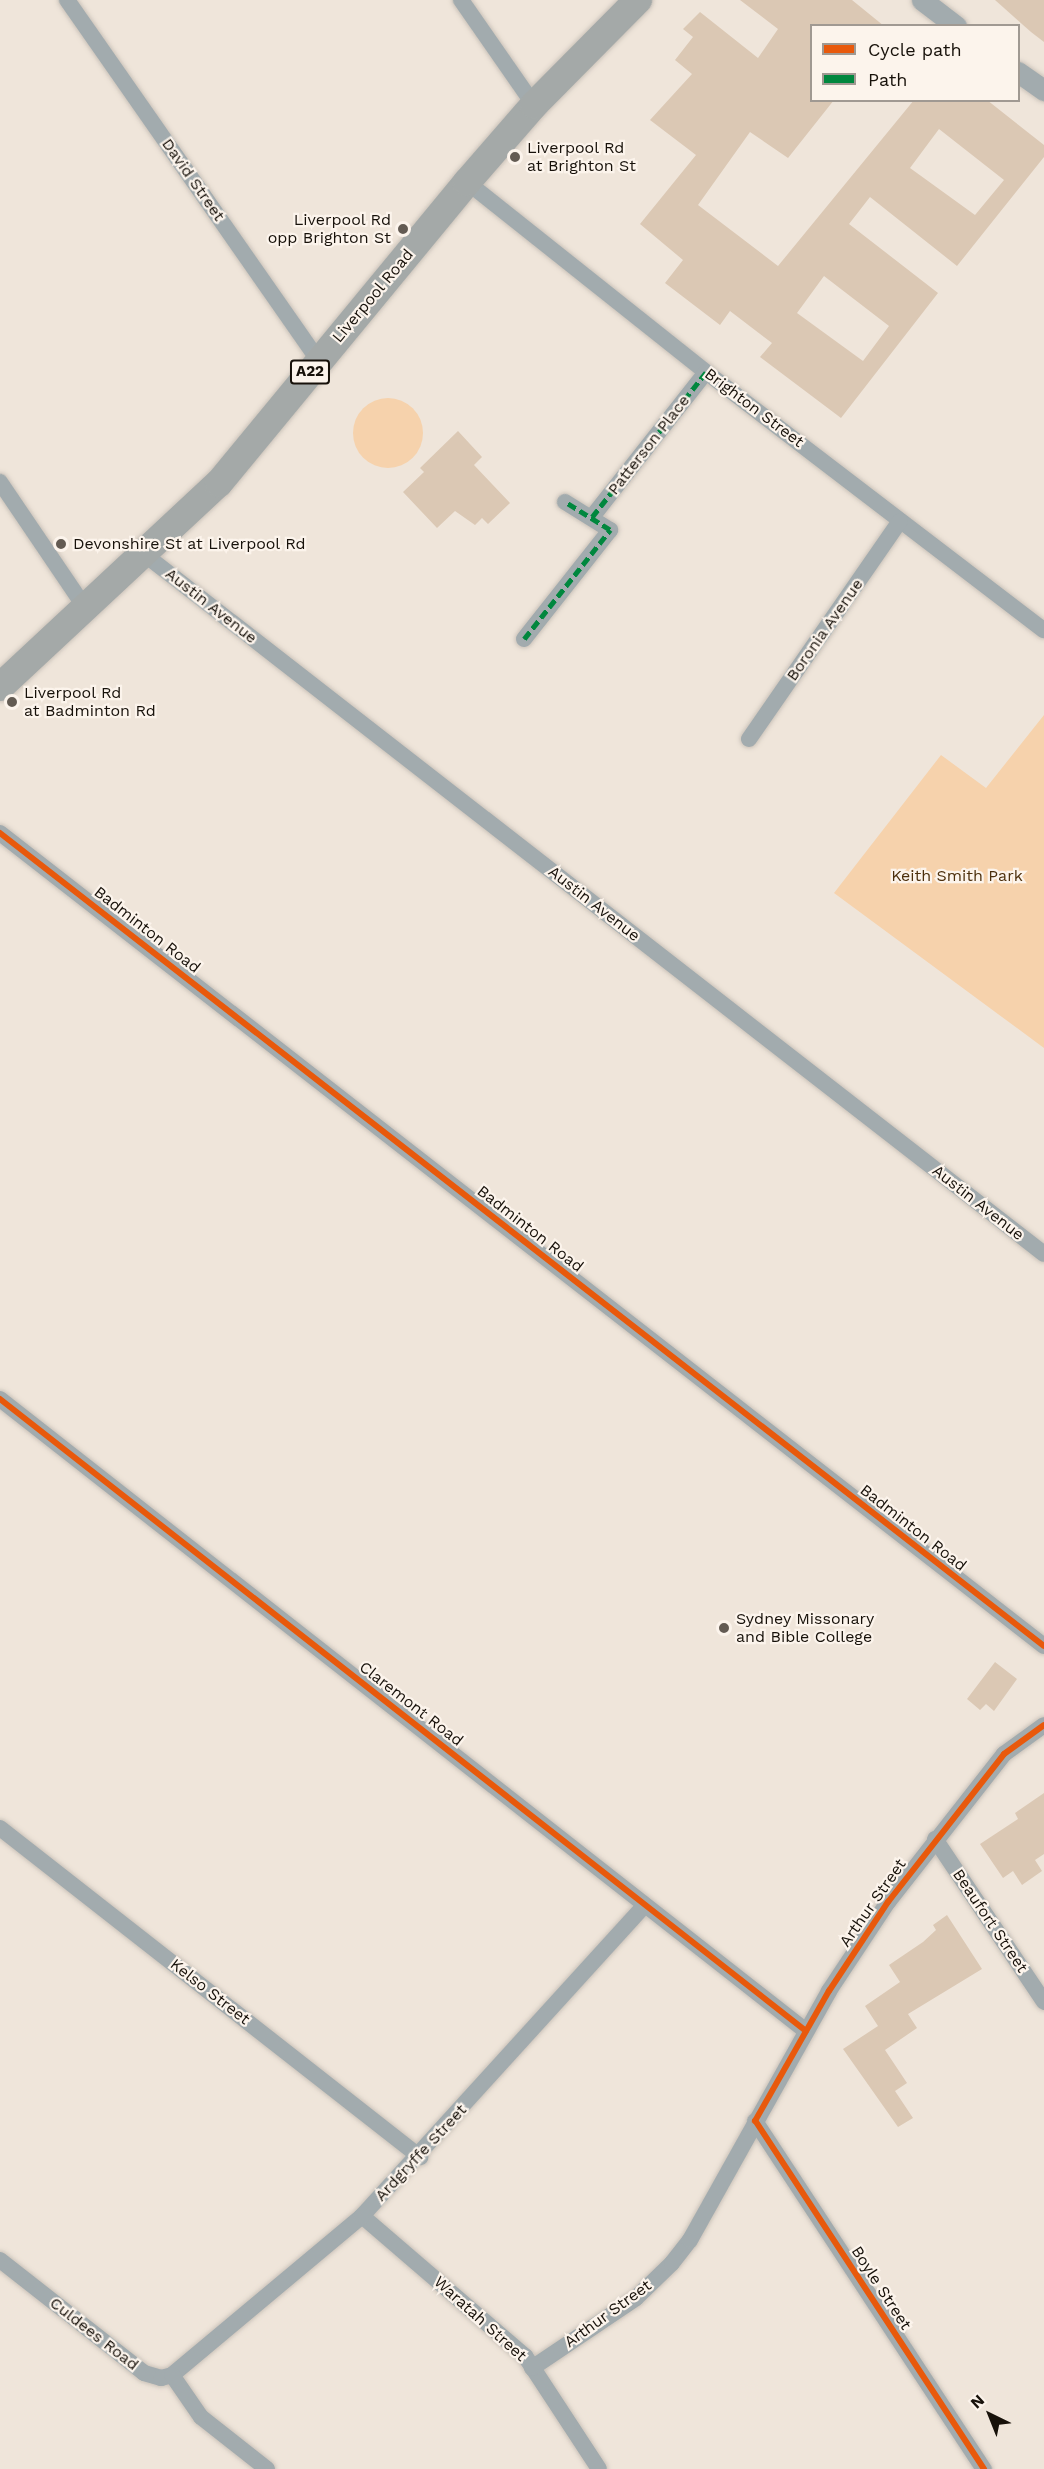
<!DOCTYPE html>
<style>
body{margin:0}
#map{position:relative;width:1044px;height:2469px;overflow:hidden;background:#efe5da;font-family:"Work Sans",sans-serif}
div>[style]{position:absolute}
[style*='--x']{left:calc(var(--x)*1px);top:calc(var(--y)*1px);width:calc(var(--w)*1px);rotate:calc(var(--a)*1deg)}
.green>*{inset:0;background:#f6d2ac}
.round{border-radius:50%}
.building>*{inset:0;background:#dbc8b4}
.roads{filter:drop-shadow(0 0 2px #cbc3ba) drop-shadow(0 0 2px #cbc3ba)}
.minor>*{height:16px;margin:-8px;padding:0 8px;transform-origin:8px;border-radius:8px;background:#a2abae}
.tertiary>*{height:21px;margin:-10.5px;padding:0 10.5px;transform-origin:10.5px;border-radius:10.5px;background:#a2abae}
.trunk>*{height:28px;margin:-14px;padding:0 14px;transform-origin:14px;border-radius:14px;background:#a4a9a8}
.quiet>*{height:4.5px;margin-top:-2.25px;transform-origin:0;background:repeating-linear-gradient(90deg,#00873e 0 9px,transparent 0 13.5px)}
.cycleway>*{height:6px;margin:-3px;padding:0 3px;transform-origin:3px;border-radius:3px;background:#e8590c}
.dots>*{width:16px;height:16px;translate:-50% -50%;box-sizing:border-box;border:3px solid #fcf4ec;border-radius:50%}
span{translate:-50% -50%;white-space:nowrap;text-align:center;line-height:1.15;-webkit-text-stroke:4.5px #fcf4ec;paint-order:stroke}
.shield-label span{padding:2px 4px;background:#fcf4ec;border:2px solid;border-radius:4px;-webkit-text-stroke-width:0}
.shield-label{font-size:15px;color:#17110a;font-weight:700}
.poi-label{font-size:16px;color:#17110a}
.left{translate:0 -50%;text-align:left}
.right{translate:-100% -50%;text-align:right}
.street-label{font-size:16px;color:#17110a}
.park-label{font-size:16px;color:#4c2f0c}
.legend{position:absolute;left:810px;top:24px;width:210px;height:78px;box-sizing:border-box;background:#fcf4ec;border:2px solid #a09992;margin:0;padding:8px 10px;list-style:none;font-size:18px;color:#17110a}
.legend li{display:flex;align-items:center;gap:12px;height:30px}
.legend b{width:30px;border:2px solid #a09992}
.north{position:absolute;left:960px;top:2385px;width:60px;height:60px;-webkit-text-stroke:4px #fcf4ec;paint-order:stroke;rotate:317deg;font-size:16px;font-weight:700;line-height:24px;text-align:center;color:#17110a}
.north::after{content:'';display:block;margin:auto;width:21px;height:27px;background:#17110a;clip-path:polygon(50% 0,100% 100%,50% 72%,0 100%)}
</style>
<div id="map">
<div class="green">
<i class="round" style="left:353px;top:398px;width:70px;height:70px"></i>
<i style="clip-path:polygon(1044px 715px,1044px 1048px,834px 893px,941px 755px,986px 788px)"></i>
</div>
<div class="building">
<i style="clip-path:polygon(evenodd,740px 0,852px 0,884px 26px,812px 26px,812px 100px,834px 100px,788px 158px,750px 132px,698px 205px,778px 266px,914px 100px,987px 100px,1044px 145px,1044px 157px,957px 266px,870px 197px,849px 224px,938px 293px,841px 418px,760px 357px,772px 343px,730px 311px,720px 325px,665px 283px,683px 260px,640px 224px,696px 155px,650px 120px,692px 74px,675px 60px,693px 37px,683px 29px,700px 12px,758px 58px,778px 29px,740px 0,939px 129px,1004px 180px,975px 215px,910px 168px,939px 129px,740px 0,824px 276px,889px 326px,863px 361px,797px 313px,824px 276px)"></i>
<i style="clip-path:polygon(995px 0,1044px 0,1044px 42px,1031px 32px)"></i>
<i style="clip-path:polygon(458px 431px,482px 457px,474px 465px,510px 503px,488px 524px,482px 518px,475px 525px,455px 511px,437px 528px,403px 492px,424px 472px,420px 468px)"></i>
<i style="clip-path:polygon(995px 1662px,1017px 1679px,994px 1711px,986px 1704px,980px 1710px,967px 1699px)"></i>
<i style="clip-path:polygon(1044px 1793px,1044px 1854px,1035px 1860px,1042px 1871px,1022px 1885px,1013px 1871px,1003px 1878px,980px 1844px,1018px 1819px,1015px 1813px)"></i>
<i style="clip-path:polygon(947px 1915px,982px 1969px,908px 2014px,917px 2028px,885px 2050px,907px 2083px,895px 2091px,913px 2118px,898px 2127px,843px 2049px,878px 2026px,865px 2006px,900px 1982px,889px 1965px,923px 1942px,936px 1930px,933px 1925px)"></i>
</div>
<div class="roads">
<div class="minor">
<i style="--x:67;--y:0;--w:440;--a:55.1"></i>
<i style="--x:461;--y:0;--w:128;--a:55.2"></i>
<i style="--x:467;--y:182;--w:305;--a:38.5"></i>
<i style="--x:706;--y:372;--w:425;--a:37.4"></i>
<i style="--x:0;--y:482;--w:153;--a:55.9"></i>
<i style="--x:592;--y:517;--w:184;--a:-51.8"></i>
<i style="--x:144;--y:554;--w:1140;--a:37.87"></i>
<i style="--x:524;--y:639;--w:139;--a:-51.7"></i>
<i style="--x:610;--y:530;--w:53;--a:-148.1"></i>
<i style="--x:749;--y:739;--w:265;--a:-55.3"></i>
<i style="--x:0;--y:833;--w:1323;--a:37.91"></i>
<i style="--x:0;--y:1399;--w:1024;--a:38.1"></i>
<i style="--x:0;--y:1828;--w:534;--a:38.07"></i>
<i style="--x:935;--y:1839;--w:196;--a:56.2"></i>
<i style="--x:755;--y:2121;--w:417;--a:56.7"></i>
<i style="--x:362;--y:2216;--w:215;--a:40.7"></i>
<i style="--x:525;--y:2356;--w:135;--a:56.8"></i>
<i style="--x:0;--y:2260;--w:183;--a:38.1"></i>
<i style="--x:144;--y:2373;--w:18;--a:16"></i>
<i style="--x:161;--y:2378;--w:11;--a:-15"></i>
<i style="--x:172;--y:2375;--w:248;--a:-39.9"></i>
<i style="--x:362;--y:2216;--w:420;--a:-47.7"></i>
<i style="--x:532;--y:2368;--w:125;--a:-33.9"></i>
<i style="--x:636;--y:2298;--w:50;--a:-44.2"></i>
<i style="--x:672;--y:2263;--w:29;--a:-52"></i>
<i style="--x:690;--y:2240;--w:285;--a:-60.8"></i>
<i style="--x:829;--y:1991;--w:107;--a:-56.5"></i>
<i style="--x:888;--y:1902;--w:188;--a:-51.9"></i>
<i style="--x:1004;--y:1754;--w:49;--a:-35.9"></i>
<i style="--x:172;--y:2375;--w:51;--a:55.4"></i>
<i style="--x:201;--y:2417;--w:84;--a:38.2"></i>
</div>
<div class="tertiary">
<i style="--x:922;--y:0;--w:43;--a:37.4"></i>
<i style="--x:1018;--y:72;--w:32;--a:35"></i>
</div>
<div class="trunk">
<i style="--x:0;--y:687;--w:299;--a:-43"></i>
<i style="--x:219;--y:483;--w:390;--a:-50.5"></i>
<i style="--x:467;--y:182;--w:102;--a:-49"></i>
<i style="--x:534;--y:105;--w:148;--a:-45.3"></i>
</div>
</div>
<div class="quiet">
<i style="--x:592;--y:517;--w:184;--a:-51.8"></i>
<i style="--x:524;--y:639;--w:139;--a:-51.7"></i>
<i style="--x:610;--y:530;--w:53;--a:-148.1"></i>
</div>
<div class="cycleway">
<i style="--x:0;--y:833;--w:1323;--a:37.91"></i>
<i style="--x:0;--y:1399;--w:1024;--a:38.1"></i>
<i style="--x:984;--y:2469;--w:417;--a:-123.3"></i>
<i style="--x:755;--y:2121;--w:150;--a:-60.4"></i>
<i style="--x:829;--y:1991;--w:107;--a:-56.5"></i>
<i style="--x:888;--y:1902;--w:188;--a:-51.9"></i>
<i style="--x:1004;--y:1754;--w:49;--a:-35.9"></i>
</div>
<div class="dots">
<i style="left:515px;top:157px;background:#635b53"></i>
<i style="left:403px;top:229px;background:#635b53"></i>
<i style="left:61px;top:544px;background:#635b53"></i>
<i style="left:12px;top:702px;background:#635b53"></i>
<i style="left:724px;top:1628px;background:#635b53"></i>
</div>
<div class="shield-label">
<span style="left:310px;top:372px">A22</span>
</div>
<div class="poi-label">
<span class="left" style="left:527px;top:157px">Liverpool Rd<br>at Brighton St</span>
<span class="right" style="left:391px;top:229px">Liverpool Rd<br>opp Brighton St</span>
<span class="left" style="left:73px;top:544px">Devonshire St at Liverpool Rd</span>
<span class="left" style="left:24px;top:702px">Liverpool Rd<br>at Badminton Rd</span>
<span class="left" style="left:736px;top:1628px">Sydney Missonary<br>and Bible College</span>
</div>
<div class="street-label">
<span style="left:193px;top:180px;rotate:55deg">David Street</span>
<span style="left:373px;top:296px;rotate:-50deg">Liverpool Road</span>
<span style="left:754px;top:408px;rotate:37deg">Brighton Street</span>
<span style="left:649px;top:445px;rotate:-52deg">Patterson Place</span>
<span style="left:211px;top:606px;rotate:38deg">Austin Avenue</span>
<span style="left:825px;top:630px;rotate:-55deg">Boronia Avenue</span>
<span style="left:594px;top:904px;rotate:38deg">Austin Avenue</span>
<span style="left:147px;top:930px;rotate:38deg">Badminton Road</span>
<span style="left:978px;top:1203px;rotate:38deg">Austin Avenue</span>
<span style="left:530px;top:1229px;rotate:38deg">Badminton Road</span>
<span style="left:913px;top:1528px;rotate:38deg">Badminton Road</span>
<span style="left:411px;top:1704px;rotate:38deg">Claremont Road</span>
<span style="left:873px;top:1903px;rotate:-55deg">Arthur Street</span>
<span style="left:990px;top:1921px;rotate:56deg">Beaufort Street</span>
<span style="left:210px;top:1992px;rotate:38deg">Kelso Street</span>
<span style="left:421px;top:2153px;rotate:-47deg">Ardgryffe Street</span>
<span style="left:881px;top:2288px;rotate:57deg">Boyle Street</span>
<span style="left:608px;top:2314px;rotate:-36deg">Arthur Street</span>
<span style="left:480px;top:2319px;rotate:42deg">Waratah Street</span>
<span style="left:94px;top:2334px;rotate:38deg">Culdees Road</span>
</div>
<div class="park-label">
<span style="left:957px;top:876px">Keith Smith Park</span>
</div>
<ul class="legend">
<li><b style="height:8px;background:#e8590c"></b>Cycle path</li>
<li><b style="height:8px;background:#00873e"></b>Path</li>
</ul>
<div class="north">N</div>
</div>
